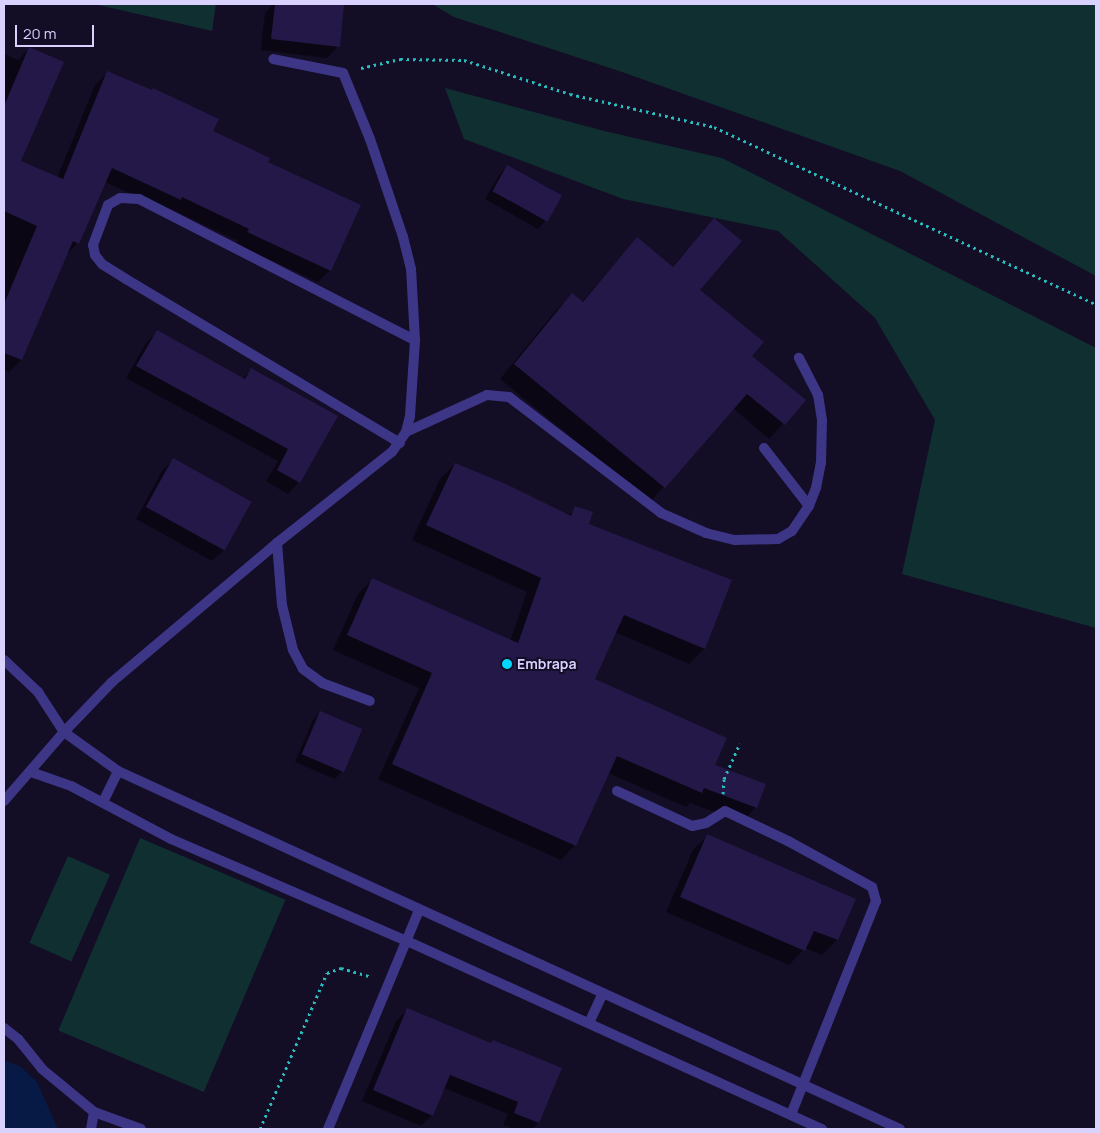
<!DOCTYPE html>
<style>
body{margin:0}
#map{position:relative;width:1100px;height:1133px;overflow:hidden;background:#130d26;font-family:Manrope,sans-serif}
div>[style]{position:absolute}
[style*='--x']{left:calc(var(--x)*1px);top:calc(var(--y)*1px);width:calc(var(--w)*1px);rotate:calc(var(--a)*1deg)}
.green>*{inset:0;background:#102f30;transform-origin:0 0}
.water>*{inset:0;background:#071a45}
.shadow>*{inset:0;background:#0007}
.building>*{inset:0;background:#241848;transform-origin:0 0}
.path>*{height:3px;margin-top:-1.5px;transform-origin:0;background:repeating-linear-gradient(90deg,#28bdbc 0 2.5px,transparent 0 6.5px)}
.lane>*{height:10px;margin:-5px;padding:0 5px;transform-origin:5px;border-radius:5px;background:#3d3687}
.dots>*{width:14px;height:14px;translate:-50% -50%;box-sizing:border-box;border:2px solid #130d26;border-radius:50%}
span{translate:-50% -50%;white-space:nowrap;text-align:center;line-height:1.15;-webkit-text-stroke:4px #130d26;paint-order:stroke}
.poi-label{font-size:14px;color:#d9d2ff;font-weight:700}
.left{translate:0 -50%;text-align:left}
.frame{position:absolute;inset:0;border:5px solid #d9d2ff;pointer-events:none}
.scale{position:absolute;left:15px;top:25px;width:79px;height:22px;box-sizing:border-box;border:2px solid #d9d2ff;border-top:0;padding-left:6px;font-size:15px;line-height:18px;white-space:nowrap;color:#d9d2ff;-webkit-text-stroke:4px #130d26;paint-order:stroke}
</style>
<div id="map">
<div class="green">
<i style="clip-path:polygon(94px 4px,216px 4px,212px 31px)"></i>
<i style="clip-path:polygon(432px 4px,1096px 4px,1096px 276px,900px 171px,622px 72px,454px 17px)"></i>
<i style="clip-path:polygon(445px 88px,604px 131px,722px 158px,1096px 348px,1096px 628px,902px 574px,935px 420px,875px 318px,778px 231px,623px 199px,464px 139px)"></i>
<i style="left:140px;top:838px;width:158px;height:209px;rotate:23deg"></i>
<i style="left:68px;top:856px;width:46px;height:95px;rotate:24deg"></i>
</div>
<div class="water">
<i style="clip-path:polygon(4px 1060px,21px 1067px,37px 1082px,58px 1129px,4px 1129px)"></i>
</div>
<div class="shadow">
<i style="clip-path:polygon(274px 4px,343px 4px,338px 46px,327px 58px,261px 50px,265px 13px)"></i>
<i style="clip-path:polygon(30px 48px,19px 162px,57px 178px,95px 85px,107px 73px,266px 162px,330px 270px,318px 282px,236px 244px,238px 241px,171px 209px,168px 211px,105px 182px,78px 243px,65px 256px,21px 360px,9px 372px,4px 369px,4px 54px,18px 60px)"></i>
<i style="clip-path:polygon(507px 166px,545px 221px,538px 229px,485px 199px,500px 174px)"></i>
<i style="clip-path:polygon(714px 219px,699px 290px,750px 357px,804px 401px,769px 439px,733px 408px,650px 502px,500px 379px,557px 309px,572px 295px,581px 303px,637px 239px,672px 267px)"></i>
<i style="clip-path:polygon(157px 332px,242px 379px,251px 370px,336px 417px,299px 482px,288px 494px,266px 481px,278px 461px,126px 378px,146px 343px)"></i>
<i style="clip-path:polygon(173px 460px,250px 502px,224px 550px,212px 561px,136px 519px,162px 471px)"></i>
<i style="clip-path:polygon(455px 464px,568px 516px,576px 508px,588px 524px,731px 581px,704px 649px,689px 664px,615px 632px,593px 680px,713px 765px,756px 807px,742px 822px,690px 803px,686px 807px,608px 773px,575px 845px,561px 860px,378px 779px,419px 688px,333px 650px,358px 594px,372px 580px,510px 641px,527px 592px,412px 540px,440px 479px)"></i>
<i style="clip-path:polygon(320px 713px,342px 771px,335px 779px,295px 762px,313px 720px)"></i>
<i style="clip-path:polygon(708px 835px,854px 900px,837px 940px,822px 955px,805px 948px,789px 965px,666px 912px,693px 850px)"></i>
<i style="clip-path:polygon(407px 1010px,490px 1044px,560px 1069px,538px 1123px,532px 1129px,515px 1129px,503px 1125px,508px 1114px,444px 1088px,432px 1115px,421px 1126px,362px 1101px,396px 1021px)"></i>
</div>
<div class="building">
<i style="clip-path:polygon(275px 4px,344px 4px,340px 47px,271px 39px)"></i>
<i style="clip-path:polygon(29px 47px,64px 62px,21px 161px,63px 179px,107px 71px,152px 90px,153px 88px,219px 119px,213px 131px,270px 158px,268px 162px,361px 205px,331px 271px,247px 232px,249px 229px,182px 197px,181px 200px,112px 168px,79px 244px,73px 241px,22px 360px,4px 353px,4px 304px,37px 226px,4px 211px,4px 106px)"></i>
<i style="left:507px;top:165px;width:63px;height:30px;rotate:29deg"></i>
<i style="clip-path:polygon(714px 218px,742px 241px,700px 290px,764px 342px,752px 356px,806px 400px,785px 425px,747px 394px,665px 488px,514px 364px,572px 293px,583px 302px,637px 237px,673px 267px)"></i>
<i style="clip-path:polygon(157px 330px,245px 379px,251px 368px,338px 416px,300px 483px,277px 470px,288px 449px,136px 366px)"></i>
<i style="left:173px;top:458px;width:90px;height:56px;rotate:29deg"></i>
<i style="clip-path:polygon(455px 463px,508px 485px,571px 516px,575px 506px,593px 512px,589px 524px,732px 580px,705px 649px,624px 615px,595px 679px,727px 738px,715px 765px,766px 784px,757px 808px,704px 788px,702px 793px,617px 756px,576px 846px,392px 764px,432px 673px,347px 635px,372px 578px,518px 643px,541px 578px,426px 525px)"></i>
<i style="left:320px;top:711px;width:46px;height:47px;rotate:23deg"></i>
<i style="clip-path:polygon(707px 834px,856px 899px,838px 940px,814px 931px,805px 951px,680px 897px)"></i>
<i style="clip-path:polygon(407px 1008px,491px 1043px,493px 1040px,562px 1068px,539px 1123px,514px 1113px,518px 1102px,450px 1075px,433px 1116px,373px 1090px)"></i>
</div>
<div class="path">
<i style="--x:361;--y:68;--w:40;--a:-13"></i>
<i style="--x:400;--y:59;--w:64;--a:0.9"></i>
<i style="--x:464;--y:60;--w:111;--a:17.8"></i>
<i style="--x:570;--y:94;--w:148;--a:12.9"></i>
<i style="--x:714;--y:127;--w:421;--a:24.9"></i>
<i style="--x:723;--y:794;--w:15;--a:-86"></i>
<i style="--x:724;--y:779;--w:39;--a:-66"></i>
<i style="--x:260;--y:1129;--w:170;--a:-66.8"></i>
<i style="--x:327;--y:973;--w:15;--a:-20"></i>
<i style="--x:341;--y:968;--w:32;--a:16"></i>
</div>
<div class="lane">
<i style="--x:406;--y:432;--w:89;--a:-24.6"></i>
<i style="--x:487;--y:395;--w:22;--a:5"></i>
<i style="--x:509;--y:397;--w:191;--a:37.3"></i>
<i style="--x:661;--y:513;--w:49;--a:24"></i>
<i style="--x:706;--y:533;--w:30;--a:14"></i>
<i style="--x:735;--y:540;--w:43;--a:-1.3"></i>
<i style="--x:778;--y:539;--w:16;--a:-30"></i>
<i style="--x:792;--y:531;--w:30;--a:-56"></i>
<i style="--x:809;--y:506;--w:19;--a:-69"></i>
<i style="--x:816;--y:488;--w:25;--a:-79"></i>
<i style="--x:821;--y:463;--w:43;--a:-88.7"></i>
<i style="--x:822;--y:420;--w:25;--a:-99"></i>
<i style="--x:818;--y:395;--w:42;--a:-117.2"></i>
<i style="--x:400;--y:443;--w:319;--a:-149.1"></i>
<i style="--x:126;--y:279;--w:28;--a:-148"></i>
<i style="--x:102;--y:264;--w:11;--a:-128"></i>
<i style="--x:95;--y:255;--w:10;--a:-101"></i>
<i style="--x:93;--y:245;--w:43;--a:-69.4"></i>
<i style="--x:108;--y:205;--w:14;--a:-30"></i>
<i style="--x:120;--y:198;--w:19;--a:3"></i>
<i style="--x:139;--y:199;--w:310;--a:27.1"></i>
<i style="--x:764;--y:448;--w:73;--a:52.2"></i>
<i style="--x:277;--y:543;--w:62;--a:85.4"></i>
<i style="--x:282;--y:605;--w:46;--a:76.3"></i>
<i style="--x:293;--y:650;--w:21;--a:62"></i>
<i style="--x:303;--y:669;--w:24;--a:36"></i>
<i style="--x:322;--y:683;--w:51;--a:20.6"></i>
<i style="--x:4;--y:660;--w:47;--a:43.3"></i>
<i style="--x:38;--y:692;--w:48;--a:57"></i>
<i style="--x:64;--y:732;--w:67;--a:35.8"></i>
<i style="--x:118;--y:771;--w:860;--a:24.6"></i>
<i style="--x:31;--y:772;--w:42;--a:19.3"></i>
<i style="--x:71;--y:786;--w:113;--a:27.9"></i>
<i style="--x:171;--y:839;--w:257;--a:23.4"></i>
<i style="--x:407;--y:941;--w:456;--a:24.4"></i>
<i style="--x:617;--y:791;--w:83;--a:25"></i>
<i style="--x:692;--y:826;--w:14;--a:-12"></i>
<i style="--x:706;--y:823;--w:22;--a:-32"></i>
<i style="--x:725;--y:811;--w:70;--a:25.5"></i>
<i style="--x:788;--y:841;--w:96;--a:28.7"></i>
<i style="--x:872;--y:887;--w:15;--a:74"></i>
<i style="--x:876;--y:901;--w:230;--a:111.7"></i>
<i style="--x:4;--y:801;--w:91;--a:-49"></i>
<i style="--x:64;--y:732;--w:69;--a:-46.2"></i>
<i style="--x:112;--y:682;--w:216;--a:-40.1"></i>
<i style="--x:277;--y:543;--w:147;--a:-38.4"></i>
<i style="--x:392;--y:452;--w:24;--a:-55"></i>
<i style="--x:406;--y:432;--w:16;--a:-76"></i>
<i style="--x:410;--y:416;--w:76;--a:-86.2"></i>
<i style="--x:415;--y:340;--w:71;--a:-93.2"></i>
<i style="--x:411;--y:269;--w:33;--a:-104"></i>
<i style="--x:403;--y:237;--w:103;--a:-108.6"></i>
<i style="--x:370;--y:139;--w:71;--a:-112.2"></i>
<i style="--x:343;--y:73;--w:71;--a:-168.7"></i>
<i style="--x:103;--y:802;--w:34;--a:-64"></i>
<i style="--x:589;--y:1023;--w:33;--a:-65"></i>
<i style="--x:4;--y:1028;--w:18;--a:38"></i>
<i style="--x:18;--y:1039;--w:38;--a:51"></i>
<i style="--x:42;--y:1069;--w:67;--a:39.6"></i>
<i style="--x:94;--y:1112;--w:50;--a:19.9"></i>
<i style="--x:91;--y:1129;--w:17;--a:-80"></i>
<i style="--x:328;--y:1129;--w:237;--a:-67.4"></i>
</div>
<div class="dots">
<i style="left:507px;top:664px;background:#00d7fd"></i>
</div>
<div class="poi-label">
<span class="left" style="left:517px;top:664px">Embrapa</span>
</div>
<div class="frame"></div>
<div class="scale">20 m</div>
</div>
